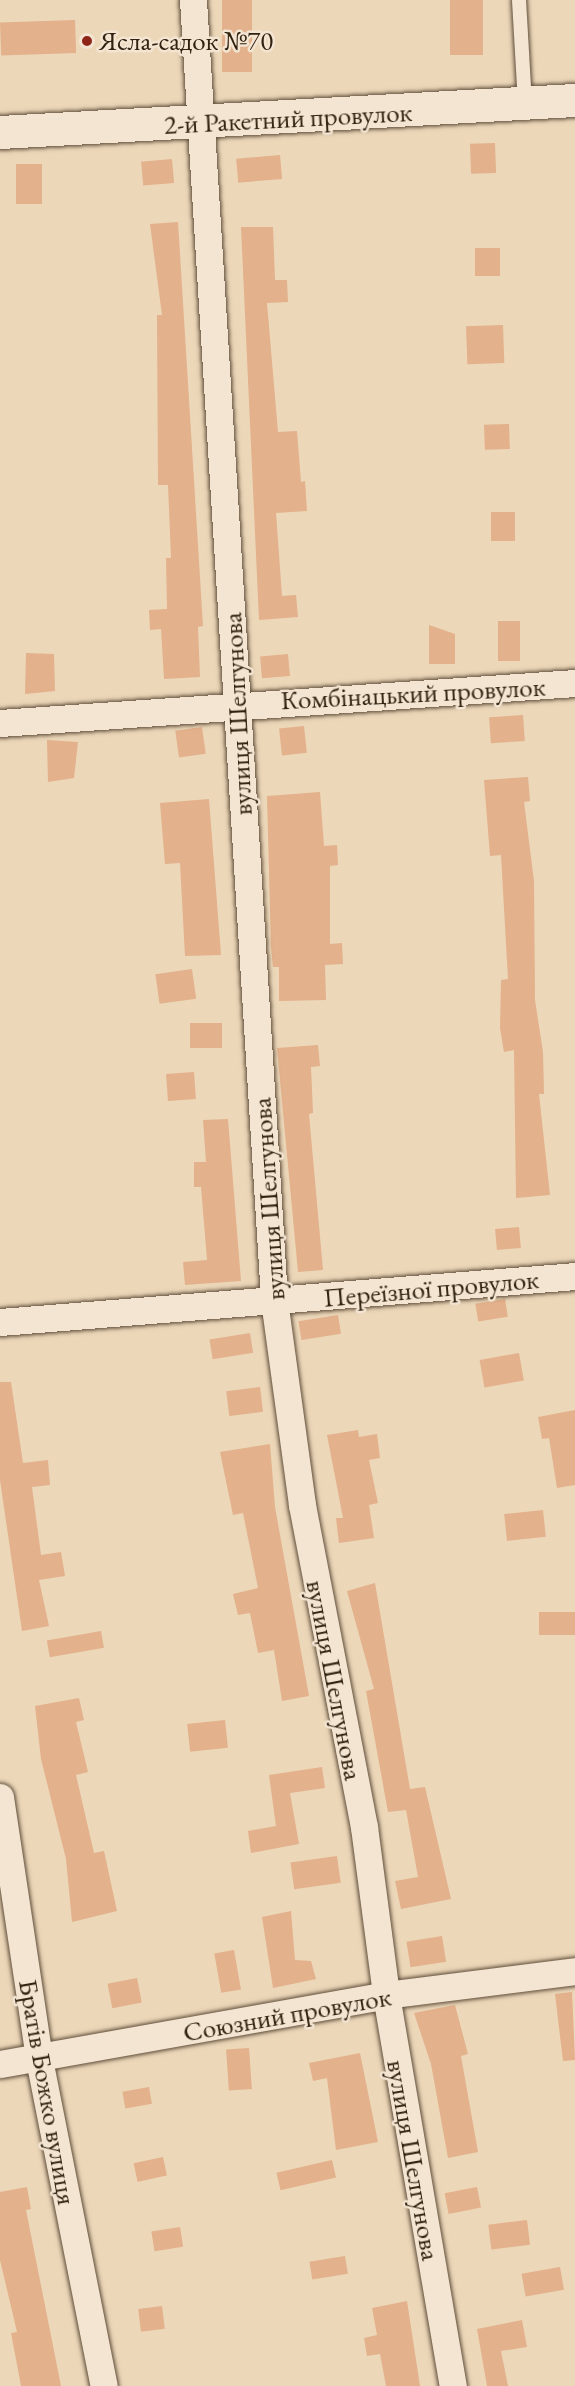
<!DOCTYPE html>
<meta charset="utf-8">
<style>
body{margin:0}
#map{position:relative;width:575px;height:2386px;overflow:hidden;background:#ecd7b9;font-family:"EB Garamond",serif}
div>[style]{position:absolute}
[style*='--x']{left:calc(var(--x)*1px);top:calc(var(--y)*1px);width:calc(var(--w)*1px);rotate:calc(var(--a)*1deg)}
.building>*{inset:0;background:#e3b18b;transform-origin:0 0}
.roads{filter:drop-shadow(0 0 2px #604e3a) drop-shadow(0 0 2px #604e3a)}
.lane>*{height:14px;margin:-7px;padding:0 7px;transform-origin:7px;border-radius:7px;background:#f3e5d2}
.street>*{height:27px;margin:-13.5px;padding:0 13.5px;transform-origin:13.5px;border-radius:13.5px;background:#f3e5d2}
.secondary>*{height:33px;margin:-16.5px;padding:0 16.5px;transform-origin:16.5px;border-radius:16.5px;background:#f3e5d2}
.dots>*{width:16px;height:16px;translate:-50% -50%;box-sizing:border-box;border:3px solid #f3e5d2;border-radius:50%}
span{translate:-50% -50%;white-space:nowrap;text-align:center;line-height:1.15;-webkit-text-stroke:5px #f3e5d2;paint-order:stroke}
.poi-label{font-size:27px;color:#31210f}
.left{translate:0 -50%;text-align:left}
.street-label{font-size:27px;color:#31210f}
</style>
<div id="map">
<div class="building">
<i style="left:222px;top:0;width:30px;height:72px"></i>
<i style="left:450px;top:0;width:33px;height:55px"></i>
<i style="left:75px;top:20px;width:33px;height:75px;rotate:88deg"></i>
<i style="left:495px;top:143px;width:30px;height:25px;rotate:88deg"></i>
<i style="left:280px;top:155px;width:24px;height:44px;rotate:85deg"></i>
<i style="left:172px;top:159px;width:24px;height:31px;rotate:85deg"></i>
<i style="left:16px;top:164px;width:26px;height:40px"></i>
<i style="clip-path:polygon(178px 222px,203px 626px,198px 627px,200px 677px,164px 679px,161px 629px,150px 630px,149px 610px,167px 609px,166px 558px,171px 558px,168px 485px,158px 485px,157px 315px,162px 315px,150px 224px)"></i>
<i style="clip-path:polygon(241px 227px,273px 227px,275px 280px,287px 280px,288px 302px,267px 303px,278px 432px,297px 431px,301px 482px,305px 481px,307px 511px,276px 513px,282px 596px,296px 595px,298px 617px,259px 620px)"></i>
<i style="left:475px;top:248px;width:25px;height:28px"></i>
<i style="left:503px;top:325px;width:38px;height:37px;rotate:88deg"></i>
<i style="left:509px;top:424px;width:25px;height:25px;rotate:88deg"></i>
<i style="left:491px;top:512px;width:24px;height:29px"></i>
<i style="left:498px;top:621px;width:22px;height:40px"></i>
<i style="clip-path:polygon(429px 625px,455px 634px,455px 664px,429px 664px)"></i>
<i style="clip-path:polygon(26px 653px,54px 654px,55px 691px,25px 694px)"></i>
<i style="left:288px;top:654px;width:22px;height:28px;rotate:85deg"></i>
<i style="left:523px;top:715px;width:26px;height:34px;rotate:86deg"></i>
<i style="left:304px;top:726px;width:27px;height:25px;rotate:84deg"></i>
<i style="left:202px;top:727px;width:27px;height:27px;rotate:82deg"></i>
<i style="clip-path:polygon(47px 740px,78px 742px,74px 778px,48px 782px)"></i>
<i style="clip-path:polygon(528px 777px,530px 801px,524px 802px,534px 881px,535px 1000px,543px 1052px,544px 1094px,539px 1094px,550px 1195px,516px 1198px,514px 1050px,504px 1052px,500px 1028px,501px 980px,508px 979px,501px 855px,490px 856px,484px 780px)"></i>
<i style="clip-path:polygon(320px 792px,324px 846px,337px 845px,338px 865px,330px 866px,330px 944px,342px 943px,343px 964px,325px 965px,326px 1000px,279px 1001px,279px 967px,273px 967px,271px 947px,267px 796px)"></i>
<i style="clip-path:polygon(209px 799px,221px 955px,185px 956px,180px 863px,165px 864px,160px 803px)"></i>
<i style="left:192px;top:969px;width:30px;height:37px;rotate:82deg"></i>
<i style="left:190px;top:1023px;width:32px;height:25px"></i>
<i style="clip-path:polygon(318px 1045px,320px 1066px,311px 1067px,313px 1113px,309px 1114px,323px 1270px,298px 1272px,277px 1048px)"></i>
<i style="left:194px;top:1072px;width:27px;height:28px;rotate:86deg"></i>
<i style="clip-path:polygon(228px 1119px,241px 1281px,185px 1285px,183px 1262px,207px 1260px,201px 1187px,194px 1187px,194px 1162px,206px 1162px,203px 1120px)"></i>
<i style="left:519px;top:1227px;width:21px;height:24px;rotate:85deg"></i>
<i style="left:505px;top:1299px;width:18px;height:30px;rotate:81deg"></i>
<i style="left:338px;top:1315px;width:19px;height:40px;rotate:81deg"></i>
<i style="left:250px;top:1333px;width:20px;height:41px;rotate:81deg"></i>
<i style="left:519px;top:1353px;width:28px;height:40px;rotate:80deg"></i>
<i style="clip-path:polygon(0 1382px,11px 1382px,23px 1463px,48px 1460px,50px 1485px,32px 1487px,41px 1555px,61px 1552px,65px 1576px,39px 1580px,49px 1626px,22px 1631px,0 1480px)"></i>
<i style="left:260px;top:1387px;width:25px;height:34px;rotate:83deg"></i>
<i style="clip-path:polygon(575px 1410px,575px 1485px,557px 1488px,549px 1438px,542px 1439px,538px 1417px)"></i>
<i style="clip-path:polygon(358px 1430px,359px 1437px,377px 1434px,380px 1458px,369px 1460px,378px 1503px,369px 1505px,374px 1538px,339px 1543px,336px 1518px,343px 1518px,327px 1435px)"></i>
<i style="clip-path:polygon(270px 1444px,275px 1507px,309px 1696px,282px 1701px,274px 1650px,258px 1653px,250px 1613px,238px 1615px,233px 1594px,258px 1588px,243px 1513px,233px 1515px,220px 1452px)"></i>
<i style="left:543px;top:1510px;width:27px;height:39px;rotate:84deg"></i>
<i style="clip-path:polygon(375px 1583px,410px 1789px,425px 1787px,451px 1899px,401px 1909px,395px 1881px,418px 1877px,406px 1810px,388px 1812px,366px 1691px,374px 1689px,347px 1591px)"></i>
<i style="left:575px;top:1612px;width:23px;height:36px;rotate:90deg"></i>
<i style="left:101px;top:1631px;width:17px;height:55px;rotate:80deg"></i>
<i style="clip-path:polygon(79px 1698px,84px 1720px,76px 1722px,88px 1772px,76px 1775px,94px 1853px,104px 1851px,117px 1911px,72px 1922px,66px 1859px,41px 1759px,35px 1706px)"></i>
<i style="left:225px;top:1720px;width:28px;height:38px;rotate:84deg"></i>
<i style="clip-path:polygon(322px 1767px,325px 1788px,290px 1793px,299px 1844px,251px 1853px,248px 1831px,276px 1826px,269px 1775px)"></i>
<i style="left:337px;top:1856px;width:27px;height:47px;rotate:82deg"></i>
<i style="clip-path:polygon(291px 1911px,295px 1960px,311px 1961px,316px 1979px,273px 1988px,262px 1917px)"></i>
<i style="left:442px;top:1936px;width:26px;height:36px;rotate:81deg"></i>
<i style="left:234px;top:1950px;width:40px;height:20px;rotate:80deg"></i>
<i style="left:137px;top:1978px;width:25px;height:30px;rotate:79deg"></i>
<i style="clip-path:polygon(572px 1992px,575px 2060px,563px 2061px,555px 1994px)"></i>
<i style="clip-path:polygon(455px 2005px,468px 2054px,461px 2056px,478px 2152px,448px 2158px,431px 2064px,414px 2013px)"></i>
<i style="left:249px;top:2048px;width:41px;height:23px;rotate:86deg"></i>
<i style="clip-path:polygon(360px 2053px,378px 2142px,336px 2150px,327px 2078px,313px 2081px,309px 2063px)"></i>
<i style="left:149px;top:2087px;width:17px;height:27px;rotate:80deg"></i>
<i style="left:163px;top:2157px;width:19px;height:30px;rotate:78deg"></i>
<i style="left:332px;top:2160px;width:18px;height:57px;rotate:77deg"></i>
<i style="clip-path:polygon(27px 2187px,31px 2209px,26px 2210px,61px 2386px,21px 2386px,11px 2333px,17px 2332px,0 2260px,0 2192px)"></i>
<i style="left:477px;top:2187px;width:21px;height:33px;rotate:79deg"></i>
<i style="left:527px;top:2220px;width:25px;height:39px;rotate:83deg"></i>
<i style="left:180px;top:2227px;width:20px;height:29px;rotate:81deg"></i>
<i style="left:345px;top:2256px;width:18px;height:36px;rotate:81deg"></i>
<i style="left:560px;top:2267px;width:23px;height:39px;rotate:80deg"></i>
<i style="clip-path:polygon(407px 2301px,420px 2386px,386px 2386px,380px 2354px,367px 2356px,364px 2338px,377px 2335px,372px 2308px)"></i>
<i style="left:162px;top:2306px;width:23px;height:24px;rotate:83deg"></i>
<i style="clip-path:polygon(522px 2320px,527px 2347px,501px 2351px,508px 2386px,487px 2386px,477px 2329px)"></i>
</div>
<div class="roads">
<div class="lane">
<i style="--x:519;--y:0;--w:104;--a:86.7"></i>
</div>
<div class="street">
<i style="--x:193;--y:0;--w:1303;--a:86.43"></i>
<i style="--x:274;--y:1300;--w:207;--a:82.2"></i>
<i style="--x:302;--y:1505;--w:328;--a:79.1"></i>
<i style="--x:364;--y:1827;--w:169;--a:82.5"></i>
<i style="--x:386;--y:1995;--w:397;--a:80.3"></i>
<i style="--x:0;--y:723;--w:576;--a:-3.98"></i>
<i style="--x:0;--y:1322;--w:577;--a:-4.57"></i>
<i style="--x:0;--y:1797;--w:265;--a:81.5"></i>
<i style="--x:39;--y:2059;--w:333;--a:78.8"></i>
<i style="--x:0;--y:2064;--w:392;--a:-10.1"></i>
<i style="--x:386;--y:1995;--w:191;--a:-7.2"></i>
</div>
<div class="secondary">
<i style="--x:0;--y:132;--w:576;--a:-3.19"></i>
</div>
</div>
<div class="dots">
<i style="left:87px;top:41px;background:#8f2418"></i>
</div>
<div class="poi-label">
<span class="left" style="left:99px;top:41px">Ясла-садок №70</span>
</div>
<div class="street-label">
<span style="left:288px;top:118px;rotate:-3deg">2-й Ракетний провулок</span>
<span style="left:413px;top:693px;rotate:-3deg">Комбінацький провулок</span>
<span style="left:237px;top:714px;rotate:-93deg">вулиця Шелгунова</span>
<span style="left:268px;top:1199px;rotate:-94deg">вулиця Шелгунова</span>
<span style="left:431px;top:1288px;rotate:-5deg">Переїзної провулок</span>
<span style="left:335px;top:1680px;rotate:79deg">вулиця Шелгунова</span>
<span style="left:287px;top:2014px;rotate:-10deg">Союзний провулок</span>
<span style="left:48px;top:2092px;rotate:80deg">Братів Божко вулиця</span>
<span style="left:414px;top:2160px;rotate:80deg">вулиця Шелгунова</span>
</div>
</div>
